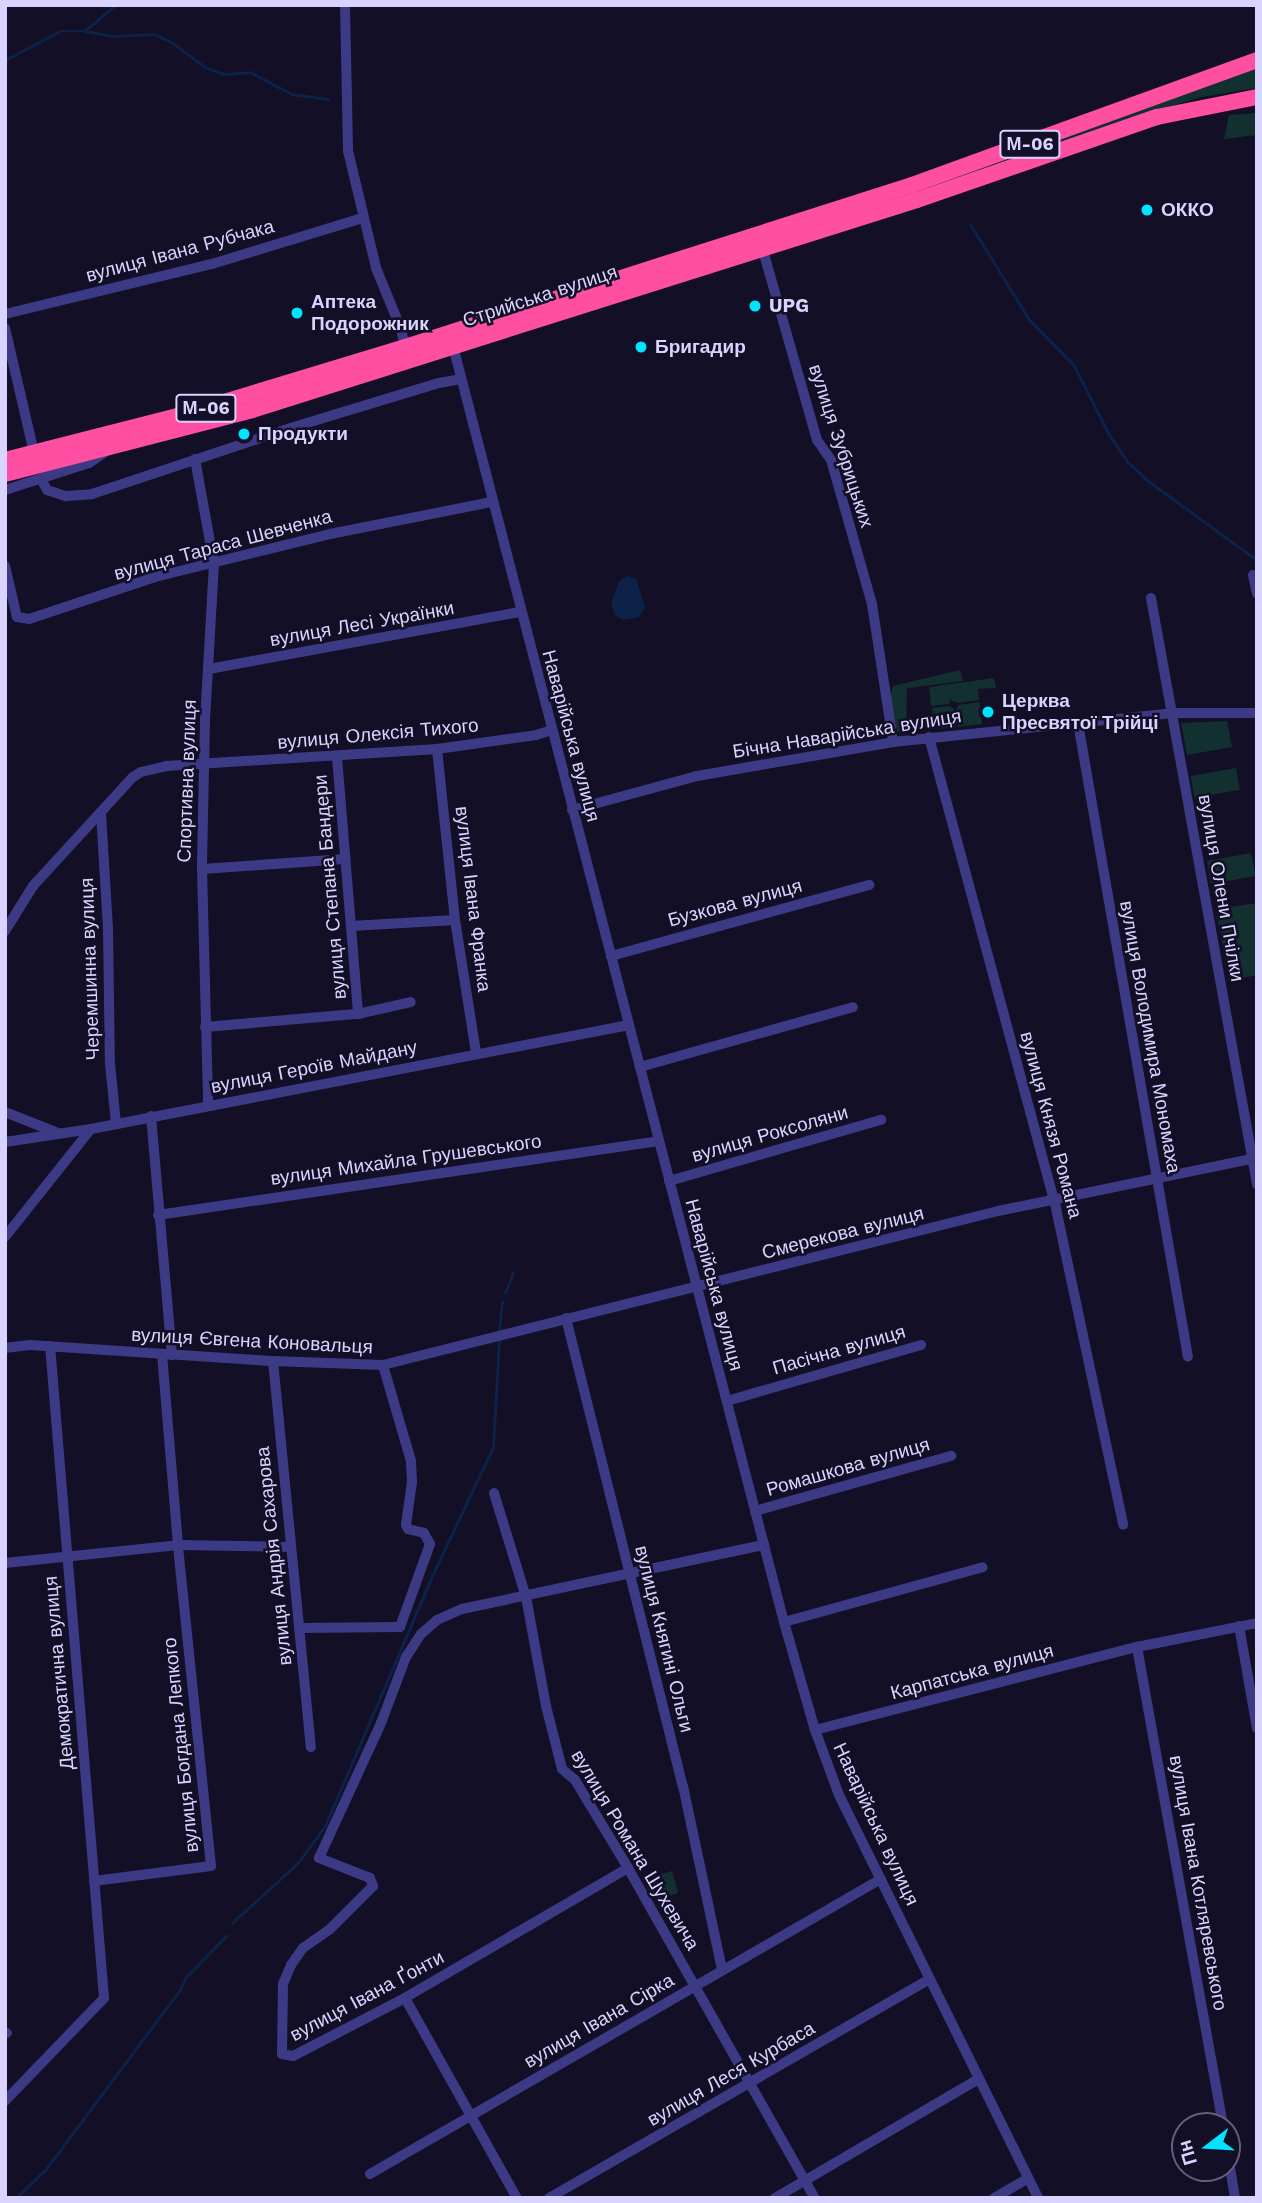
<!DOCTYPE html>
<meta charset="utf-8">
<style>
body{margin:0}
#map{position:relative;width:1262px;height:2203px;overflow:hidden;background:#130f26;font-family:"Work Sans",sans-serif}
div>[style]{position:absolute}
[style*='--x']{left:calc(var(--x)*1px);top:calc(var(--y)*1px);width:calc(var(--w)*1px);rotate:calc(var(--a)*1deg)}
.green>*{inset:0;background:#12302f;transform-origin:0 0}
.water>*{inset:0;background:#0c2248}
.stream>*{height:2.5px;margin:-1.25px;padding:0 1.25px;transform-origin:1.25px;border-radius:1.25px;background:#0c2248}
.minor>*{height:10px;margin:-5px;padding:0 5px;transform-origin:5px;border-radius:5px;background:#3d3a85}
.highway>*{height:16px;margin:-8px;padding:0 8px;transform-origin:8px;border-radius:8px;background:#ff4fa3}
.dots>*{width:19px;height:19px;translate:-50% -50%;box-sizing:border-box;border:4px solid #130f26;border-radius:50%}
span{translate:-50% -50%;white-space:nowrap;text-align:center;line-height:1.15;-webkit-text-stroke:5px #130f26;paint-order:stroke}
.shield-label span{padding:2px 5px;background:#130f26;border:2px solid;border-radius:5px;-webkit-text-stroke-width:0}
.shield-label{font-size:18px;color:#d9d4ff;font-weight:700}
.poi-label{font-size:19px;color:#d9d4ff;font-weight:700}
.left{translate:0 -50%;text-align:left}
.street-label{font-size:19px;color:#d9d4ff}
.frame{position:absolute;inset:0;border:7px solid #d9d4ff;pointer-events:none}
.north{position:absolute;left:1171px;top:2112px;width:70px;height:70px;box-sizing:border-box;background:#130f26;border:2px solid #625e7d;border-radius:50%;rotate:253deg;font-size:19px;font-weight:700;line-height:28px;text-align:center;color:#d9d4ff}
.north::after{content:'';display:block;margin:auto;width:24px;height:32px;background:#00e5ff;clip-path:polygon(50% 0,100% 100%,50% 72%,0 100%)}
</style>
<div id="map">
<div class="green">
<i style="clip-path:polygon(1257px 67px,1257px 88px,1202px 97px,1154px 111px,992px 167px,632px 284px)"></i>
<i style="clip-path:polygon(1257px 113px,1257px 135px,1224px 139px,1229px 115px)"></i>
<i style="clip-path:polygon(960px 670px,963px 681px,907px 688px,906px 731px,894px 732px,890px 695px,893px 686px)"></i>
<i style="clip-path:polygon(994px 678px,996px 688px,978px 689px,979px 700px,958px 703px,950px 700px,949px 704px,931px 706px,929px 687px)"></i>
<i style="clip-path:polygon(980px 702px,982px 724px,958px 727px,956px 709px,959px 705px)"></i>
<i style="clip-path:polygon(949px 706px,954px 709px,956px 727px,934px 729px,932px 708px)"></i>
<i style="clip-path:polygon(1227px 721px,1232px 747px,1187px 755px,1181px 723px)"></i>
<i style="left:1236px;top:768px;width:22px;height:46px;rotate:80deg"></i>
<i style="clip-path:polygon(1251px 853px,1257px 883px,1255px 876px,1211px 884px,1207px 861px)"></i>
<i style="clip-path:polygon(1257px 903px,1257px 975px,1229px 981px,1216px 909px)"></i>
<i style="clip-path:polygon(672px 1871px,678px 1893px,655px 1901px,643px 1880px)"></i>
</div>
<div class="water">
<i style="clip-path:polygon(627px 576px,636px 579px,645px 607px,639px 617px,623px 620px,615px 615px,611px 604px,619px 581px)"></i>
</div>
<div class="stream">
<i style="--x:85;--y:31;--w:27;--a:10"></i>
<i style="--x:112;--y:36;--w:42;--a:-2.7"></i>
<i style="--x:154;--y:34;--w:21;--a:25"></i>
<i style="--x:173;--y:43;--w:40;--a:37"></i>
<i style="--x:205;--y:67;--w:20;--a:20"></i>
<i style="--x:224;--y:74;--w:26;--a:-4"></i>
<i style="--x:250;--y:72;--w:47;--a:27.6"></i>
<i style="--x:292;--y:94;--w:37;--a:8"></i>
<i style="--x:5;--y:60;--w:62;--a:-27.8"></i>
<i style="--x:60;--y:31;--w:25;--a:0"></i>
<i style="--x:85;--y:31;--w:40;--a:-41"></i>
<i style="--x:971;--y:225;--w:110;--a:58.3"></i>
<i style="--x:1029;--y:319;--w:64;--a:45.6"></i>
<i style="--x:1074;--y:365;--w:77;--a:63.1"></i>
<i style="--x:1109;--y:434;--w:34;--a:56"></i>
<i style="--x:1128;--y:462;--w:26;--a:43"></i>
<i style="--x:1147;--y:480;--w:136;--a:36"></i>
<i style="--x:505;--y:1293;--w:22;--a:-69"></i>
<i style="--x:499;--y:1331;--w:29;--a:-84"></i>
<i style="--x:232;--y:1923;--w:89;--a:-42.3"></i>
<i style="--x:298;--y:1863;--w:46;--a:-53.9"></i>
<i style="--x:325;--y:1826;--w:274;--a:-66.8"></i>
<i style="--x:433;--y:1574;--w:140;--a:-64.7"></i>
<i style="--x:493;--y:1447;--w:106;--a:-86.8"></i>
<i style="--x:16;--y:2198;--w:42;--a:-44"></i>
<i style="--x:46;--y:2169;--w:224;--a:-53.2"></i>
<i style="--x:180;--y:1990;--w:13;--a:-67"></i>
<i style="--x:185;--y:1978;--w:59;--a:-45.7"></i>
</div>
<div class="minor">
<i style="--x:345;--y:5;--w:146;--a:88.8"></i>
<i style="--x:348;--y:151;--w:120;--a:76.5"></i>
<i style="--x:376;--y:268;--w:66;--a:67.7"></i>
<i style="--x:401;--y:329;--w:18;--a:77"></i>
<i style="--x:762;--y:247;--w:201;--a:74.1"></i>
<i style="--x:817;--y:440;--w:24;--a:55"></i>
<i style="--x:831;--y:460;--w:150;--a:74.1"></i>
<i style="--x:872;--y:604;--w:140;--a:81.3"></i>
<i style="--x:5;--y:314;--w:213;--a:-13.6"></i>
<i style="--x:212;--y:264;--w:157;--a:-17"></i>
<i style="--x:5;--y:328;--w:128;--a:76.9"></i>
<i style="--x:453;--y:346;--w:1318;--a:75.46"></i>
<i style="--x:784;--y:1622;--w:112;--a:74"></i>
<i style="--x:815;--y:1730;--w:69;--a:69.7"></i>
<i style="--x:839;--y:1795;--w:449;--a:63.7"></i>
<i style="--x:195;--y:459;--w:107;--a:79.7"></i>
<i style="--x:214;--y:564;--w:156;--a:93.3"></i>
<i style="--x:205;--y:720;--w:149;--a:91.2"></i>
<i style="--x:202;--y:869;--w:237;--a:88.5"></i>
<i style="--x:41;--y:479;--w:13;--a:61"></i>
<i style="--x:47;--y:490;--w:20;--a:18"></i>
<i style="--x:66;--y:496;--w:26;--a:-4"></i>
<i style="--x:92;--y:494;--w:202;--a:-18.4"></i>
<i style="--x:284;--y:430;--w:162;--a:-16.9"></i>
<i style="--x:439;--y:383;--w:22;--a:-10"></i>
<i style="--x:5;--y:490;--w:88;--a:-17.8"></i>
<i style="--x:89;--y:463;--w:22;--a:-34"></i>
<i style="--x:5;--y:566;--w:52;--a:76.8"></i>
<i style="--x:17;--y:617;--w:12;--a:9"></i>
<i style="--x:29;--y:619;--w:133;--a:-18.4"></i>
<i style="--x:155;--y:577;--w:180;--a:-13.8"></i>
<i style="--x:330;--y:534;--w:165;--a:-11.2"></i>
<i style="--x:1253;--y:575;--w:19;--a:78"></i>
<i style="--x:1151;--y:598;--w:596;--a:79.75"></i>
<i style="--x:209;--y:669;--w:317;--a:-10.4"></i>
<i style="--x:1078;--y:723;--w:643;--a:80.16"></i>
<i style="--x:929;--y:737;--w:479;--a:74.9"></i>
<i style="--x:1054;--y:1199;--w:333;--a:78"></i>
<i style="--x:437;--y:749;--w:172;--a:84"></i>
<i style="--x:455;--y:920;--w:135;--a:81"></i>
<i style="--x:337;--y:757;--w:258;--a:85.3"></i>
<i style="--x:572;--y:810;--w:130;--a:-15.2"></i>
<i style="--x:697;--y:776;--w:199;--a:-9.8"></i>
<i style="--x:893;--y:742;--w:281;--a:-5.9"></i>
<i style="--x:1172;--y:713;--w:85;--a:0"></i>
<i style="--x:101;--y:814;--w:114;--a:86.5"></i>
<i style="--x:108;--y:928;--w:136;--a:89.2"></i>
<i style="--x:110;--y:1064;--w:59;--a:84.2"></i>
<i style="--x:202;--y:869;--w:144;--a:-4"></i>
<i style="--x:351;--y:926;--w:104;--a:-3.3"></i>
<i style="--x:5;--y:931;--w:53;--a:-58.1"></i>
<i style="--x:33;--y:886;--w:148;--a:-47.5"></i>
<i style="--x:133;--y:777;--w:9;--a:-32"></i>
<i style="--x:141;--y:772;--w:26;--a:-13"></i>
<i style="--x:166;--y:766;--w:272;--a:-3.6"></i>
<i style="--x:437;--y:749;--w:100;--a:-8"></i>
<i style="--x:536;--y:735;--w:17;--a:-17"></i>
<i style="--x:611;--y:956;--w:268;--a:-15.4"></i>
<i style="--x:205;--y:1027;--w:154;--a:-4.9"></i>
<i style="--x:358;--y:1014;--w:54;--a:-12.8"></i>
<i style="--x:640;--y:1067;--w:221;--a:-15.7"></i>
<i style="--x:5;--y:1112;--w:57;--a:21.6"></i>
<i style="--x:151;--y:1116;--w:240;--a:85"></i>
<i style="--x:5;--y:1142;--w:87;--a:-8.6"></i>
<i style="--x:91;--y:1129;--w:548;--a:-10.94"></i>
<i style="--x:669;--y:1181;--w:221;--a:-16.1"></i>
<i style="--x:158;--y:1215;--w:506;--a:-8.4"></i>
<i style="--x:5;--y:1237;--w:138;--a:-51.5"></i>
<i style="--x:566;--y:1318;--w:482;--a:76"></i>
<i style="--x:683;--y:1786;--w:188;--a:78"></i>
<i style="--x:5;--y:1348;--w:25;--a:-7"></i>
<i style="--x:30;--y:1345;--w:244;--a:3.8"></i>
<i style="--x:273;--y:1361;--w:110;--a:2.1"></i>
<i style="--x:383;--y:1365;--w:634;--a:-14.06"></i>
<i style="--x:998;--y:1211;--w:264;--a:-11.6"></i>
<i style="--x:273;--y:1361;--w:388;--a:84.4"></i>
<i style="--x:727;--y:1401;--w:202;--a:-16.1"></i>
<i style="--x:494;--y:1493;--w:109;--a:72.9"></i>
<i style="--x:526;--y:1597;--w:111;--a:79.6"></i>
<i style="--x:546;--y:1706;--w:65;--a:75.7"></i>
<i style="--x:562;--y:1769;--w:17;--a:40"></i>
<i style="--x:575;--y:1780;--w:103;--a:58.9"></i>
<i style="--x:628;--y:1868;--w:379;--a:60.5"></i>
<i style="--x:755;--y:1511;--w:204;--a:-15.7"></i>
<i style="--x:5;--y:1563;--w:174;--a:-5.9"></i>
<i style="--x:178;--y:1545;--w:112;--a:1"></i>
<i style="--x:784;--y:1622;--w:206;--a:-15.4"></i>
<i style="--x:1239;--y:1626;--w:104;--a:80"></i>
<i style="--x:299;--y:1628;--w:101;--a:-0.6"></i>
<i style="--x:400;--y:1627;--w:88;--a:-70.1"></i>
<i style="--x:430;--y:1544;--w:13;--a:-119"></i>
<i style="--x:424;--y:1533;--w:16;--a:-166"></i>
<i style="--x:408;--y:1529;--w:4;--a:-117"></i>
<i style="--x:406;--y:1525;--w:43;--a:-82.1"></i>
<i style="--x:412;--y:1482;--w:21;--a:-93"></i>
<i style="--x:411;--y:1461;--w:100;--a:-106.3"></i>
<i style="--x:1137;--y:1647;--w:487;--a:79.8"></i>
<i style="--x:815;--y:1730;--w:333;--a:-14.5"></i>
<i style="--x:1137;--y:1647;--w:122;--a:-11.3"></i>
<i style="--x:628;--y:1868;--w:258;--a:149.8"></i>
<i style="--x:405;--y:1998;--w:126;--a:152.6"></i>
<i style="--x:293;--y:2056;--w:11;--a:-170"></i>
<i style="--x:282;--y:2054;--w:70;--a:-89.2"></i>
<i style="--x:283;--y:1984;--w:21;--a:-67"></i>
<i style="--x:291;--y:1965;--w:21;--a:-55"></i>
<i style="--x:303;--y:1948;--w:32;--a:-35"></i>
<i style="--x:329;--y:1930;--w:62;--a:-45"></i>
<i style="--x:373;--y:1886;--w:9;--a:-111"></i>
<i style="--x:370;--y:1878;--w:55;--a:-158.6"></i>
<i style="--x:319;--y:1858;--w:149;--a:-65.3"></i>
<i style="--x:381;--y:1723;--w:71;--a:-69.3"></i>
<i style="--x:406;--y:1657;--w:27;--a:-57"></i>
<i style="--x:421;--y:1634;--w:21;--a:-41"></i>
<i style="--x:437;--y:1620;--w:27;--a:-24"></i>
<i style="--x:462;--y:1609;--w:309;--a:-12"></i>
<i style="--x:94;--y:1881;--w:118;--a:-7.3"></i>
<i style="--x:211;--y:1866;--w:323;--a:-95.9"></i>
<i style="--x:178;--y:1545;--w:192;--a:-94.8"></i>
<i style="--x:405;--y:1998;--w:229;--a:60.8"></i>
<i style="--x:5;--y:2032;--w:2;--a:27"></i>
<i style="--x:5;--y:2101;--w:143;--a:-46.1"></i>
<i style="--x:104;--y:1998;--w:654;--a:-94.73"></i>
<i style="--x:1227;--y:2150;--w:49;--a:80.5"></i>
<i style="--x:370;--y:2174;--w:590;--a:-30"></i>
<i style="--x:549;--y:2198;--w:439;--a:-29.9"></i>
<i style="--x:775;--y:2198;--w:236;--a:-30.3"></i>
<i style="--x:994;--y:2198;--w:39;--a:-30"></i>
</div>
<div class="highway">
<i style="--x:5;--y:460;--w:179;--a:-14.3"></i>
<i style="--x:178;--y:416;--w:237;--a:-16.9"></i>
<i style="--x:405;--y:347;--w:532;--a:-17.72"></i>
<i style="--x:912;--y:185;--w:367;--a:-19.9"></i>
<i style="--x:5;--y:474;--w:255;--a:-14.5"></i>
<i style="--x:252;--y:410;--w:697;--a:-17.53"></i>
<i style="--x:917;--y:200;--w:254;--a:-19.1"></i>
<i style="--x:1157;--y:117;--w:102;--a:-11.3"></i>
</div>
<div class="dots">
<i style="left:1147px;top:210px;background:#00e5ff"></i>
<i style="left:755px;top:306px;background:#00e5ff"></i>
<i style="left:297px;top:313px;background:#00e5ff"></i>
<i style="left:641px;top:347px;background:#00e5ff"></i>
<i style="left:244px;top:434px;background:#00e5ff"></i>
<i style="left:988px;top:712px;background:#00e5ff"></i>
</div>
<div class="shield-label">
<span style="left:1030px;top:144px">М-06</span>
<span style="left:206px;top:408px">М-06</span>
</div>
<div class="poi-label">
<span class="left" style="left:1161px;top:210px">ОККО</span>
<span class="left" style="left:311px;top:313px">Аптека<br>Подорожник</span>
<span class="left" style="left:769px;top:306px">UPG</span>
<span class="left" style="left:655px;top:347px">Бригадир</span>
<span class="left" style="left:258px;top:434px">Продукти</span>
<span class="left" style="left:1002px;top:712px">Церква<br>Пресвятої Трійці</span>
</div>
<div class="street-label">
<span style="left:180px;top:251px;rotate:-15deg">вулиця Івана Рубчака</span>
<span style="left:540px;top:296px;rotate:-18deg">Стрийська вулиця</span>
<span style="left:841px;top:446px;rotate:72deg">вулиця Зубрицьких</span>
<span style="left:223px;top:545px;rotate:-15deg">вулиця Тараса Шевченка</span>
<span style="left:362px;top:624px;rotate:-10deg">вулиця Лесі Українки</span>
<span style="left:378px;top:734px;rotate:-5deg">вулиця Олексія Тихого</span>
<span style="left:847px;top:734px;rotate:-9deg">Бічна Наварійська вулиця</span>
<span style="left:571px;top:736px;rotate:75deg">Наварійська вулиця</span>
<span style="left:187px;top:781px;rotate:-88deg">Спортивна вулиця</span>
<span style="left:330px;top:887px;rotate:-95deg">вулиця Степана Бандери</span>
<span style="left:1221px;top:888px;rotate:80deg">вулиця Олени Пчілки</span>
<span style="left:473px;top:899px;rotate:83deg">вулиця Івана Франка</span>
<span style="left:735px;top:903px;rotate:-15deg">Бузкова вулиця</span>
<span style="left:90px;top:969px;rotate:-92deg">Черемшинна вулиця</span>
<span style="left:1150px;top:1037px;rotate:80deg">вулиця Володимира Мономаха</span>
<span style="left:314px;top:1067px;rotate:-11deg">вулиця Героїв Майдану</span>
<span style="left:1051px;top:1125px;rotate:75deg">вулиця Князя Романа</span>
<span style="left:770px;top:1134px;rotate:-16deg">вулиця Роксоляни</span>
<span style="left:406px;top:1160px;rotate:-8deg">вулиця Михайла Грушевського</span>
<span style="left:843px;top:1233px;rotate:-14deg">Смерекова вулиця</span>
<span style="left:714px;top:1285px;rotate:75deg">Наварійська вулиця</span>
<span style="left:252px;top:1341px;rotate:3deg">вулиця Євгена Коновальця</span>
<span style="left:839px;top:1350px;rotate:-16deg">Пасічна вулиця</span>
<span style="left:848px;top:1467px;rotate:-16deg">Ромашкова вулиця</span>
<span style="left:274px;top:1556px;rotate:-96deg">вулиця Андрія Сахарова</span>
<span style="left:664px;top:1639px;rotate:76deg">вулиця Княгині Ольги</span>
<span style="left:972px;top:1672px;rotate:-15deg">Карпатська вулиця</span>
<span style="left:59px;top:1673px;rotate:-95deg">Демократична вулиця</span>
<span style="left:181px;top:1745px;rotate:-96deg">вулиця Богдана Лепкого</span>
<span style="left:876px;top:1824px;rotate:65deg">Наварійська вулиця</span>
<span style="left:635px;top:1850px;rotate:59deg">вулиця Романа Шухевича</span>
<span style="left:1198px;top:1883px;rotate:80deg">вулиця Івана Котляревського</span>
<span style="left:367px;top:1996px;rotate:-28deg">вулиця Івана Ґонти</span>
<span style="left:599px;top:2021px;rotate:-30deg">вулиця Івана Сірка</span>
<span style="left:731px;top:2074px;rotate:-30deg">вулиця Леся Курбаса</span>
</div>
<div class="frame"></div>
<div class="north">Пн</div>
</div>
